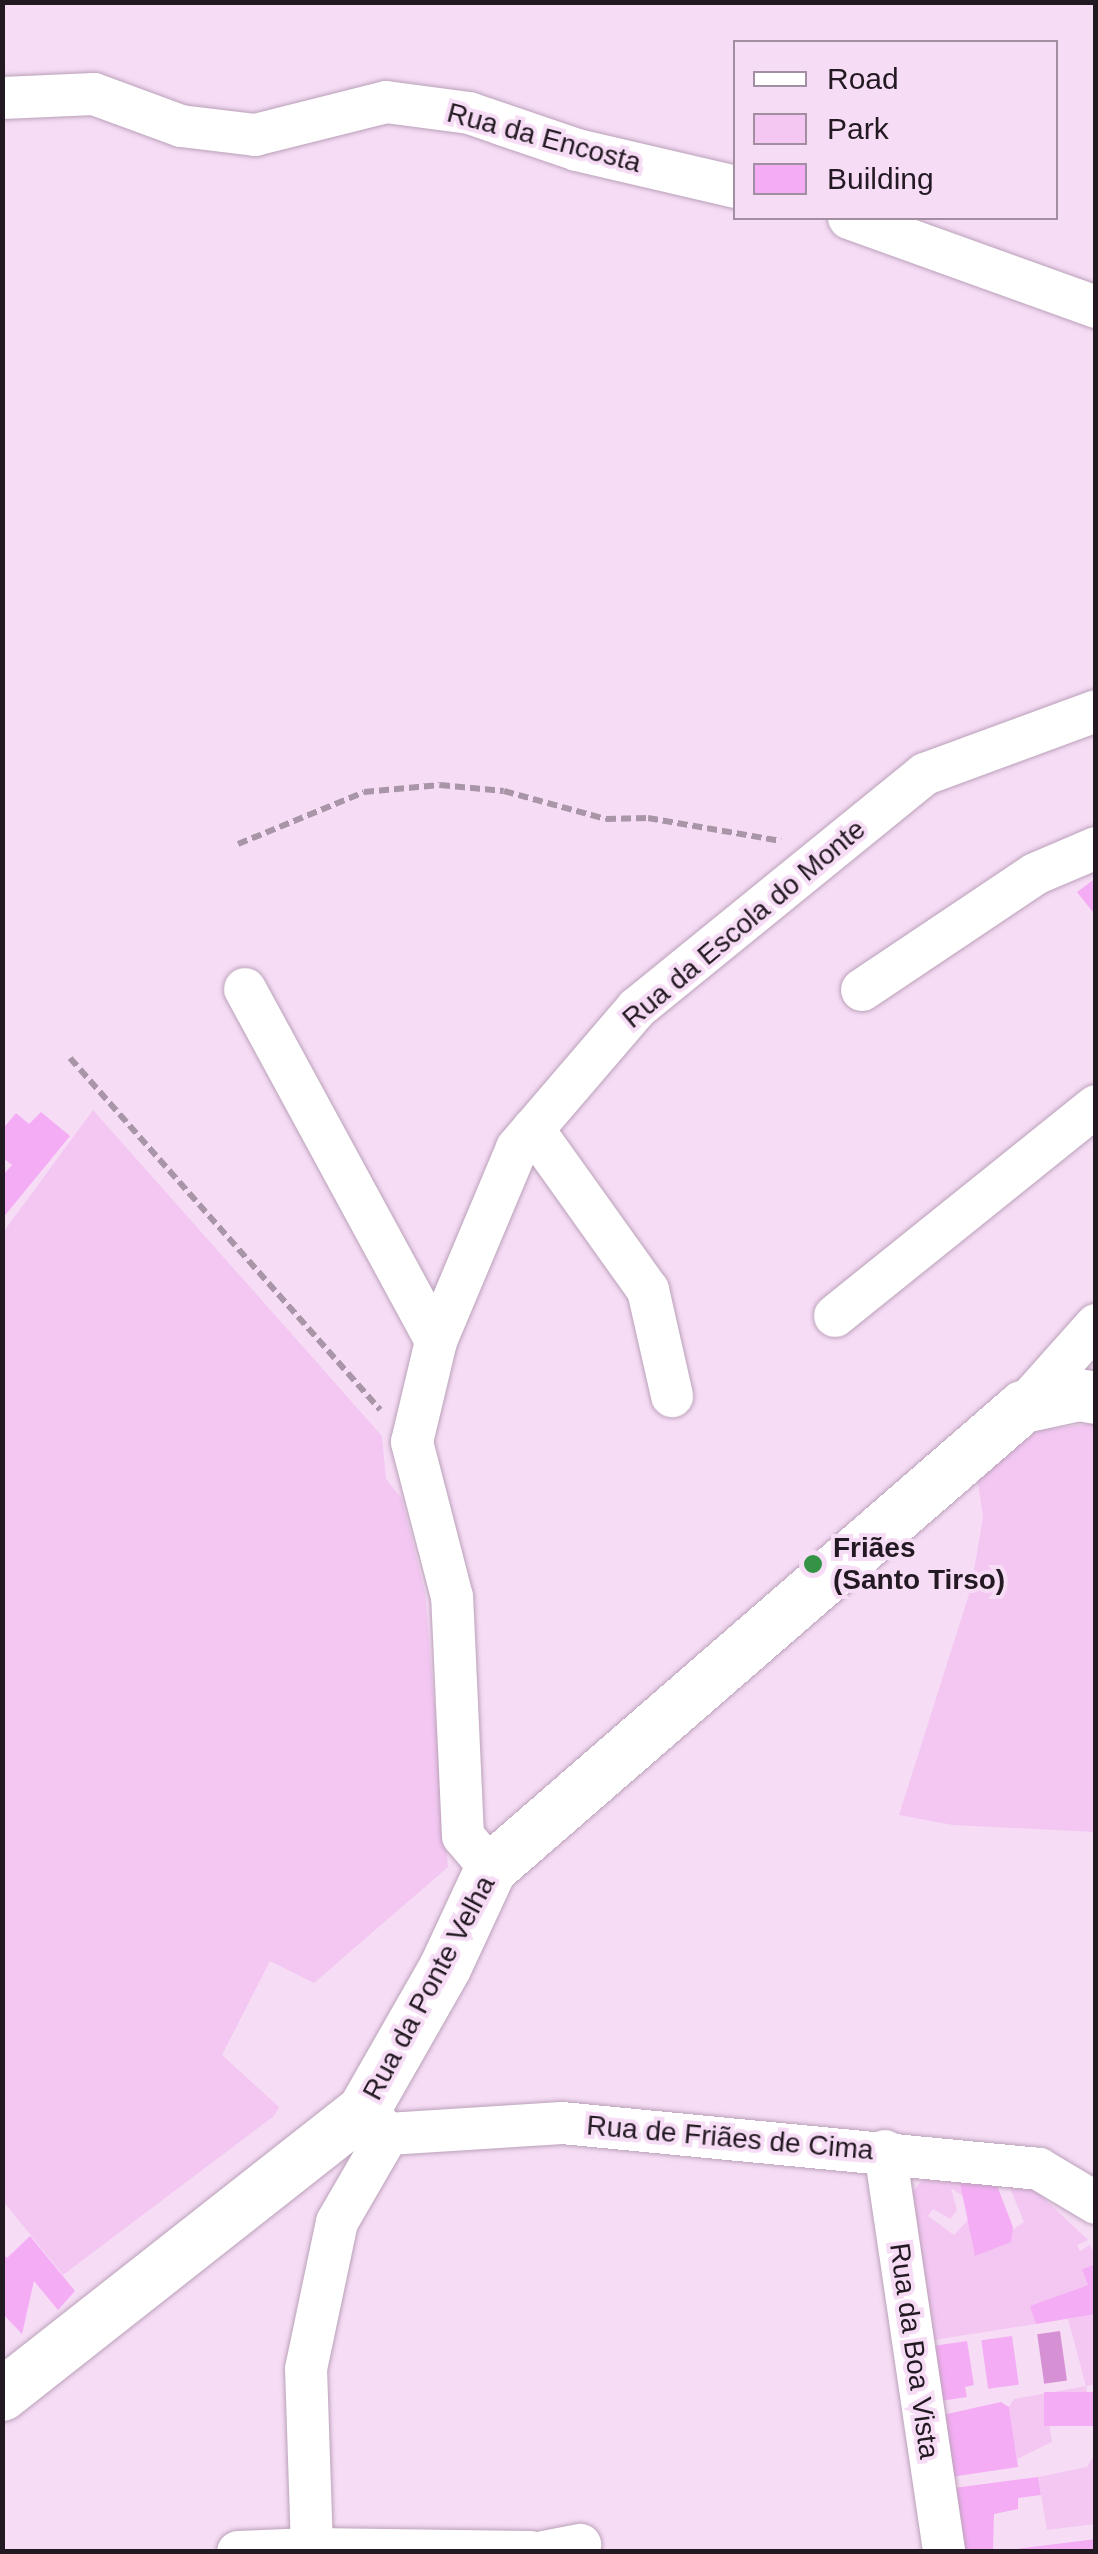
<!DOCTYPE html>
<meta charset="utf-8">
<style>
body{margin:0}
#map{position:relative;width:1098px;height:2554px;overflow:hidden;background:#f6dcf5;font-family:Arial,sans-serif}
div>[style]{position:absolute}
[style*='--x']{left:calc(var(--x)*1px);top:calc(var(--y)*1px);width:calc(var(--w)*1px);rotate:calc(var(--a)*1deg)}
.green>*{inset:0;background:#f3c7f2}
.water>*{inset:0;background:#d691d5;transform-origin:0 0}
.building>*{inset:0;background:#f4adf4;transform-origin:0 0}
.path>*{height:6px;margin-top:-3px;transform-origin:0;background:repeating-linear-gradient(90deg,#a995a8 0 10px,transparent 0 15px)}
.roads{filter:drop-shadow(0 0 2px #baa1b9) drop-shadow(0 0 2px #baa1b9)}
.minor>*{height:42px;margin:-21px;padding:0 21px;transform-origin:21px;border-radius:21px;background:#fff}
.tertiary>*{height:52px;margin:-26px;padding:0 26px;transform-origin:26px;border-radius:26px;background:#fff}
.dots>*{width:28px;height:28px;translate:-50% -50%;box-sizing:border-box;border:5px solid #f6dcf5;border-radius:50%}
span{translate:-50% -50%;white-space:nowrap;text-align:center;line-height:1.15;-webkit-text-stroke:8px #f6dcf5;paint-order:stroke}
.street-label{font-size:28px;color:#231922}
.poi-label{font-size:28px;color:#231922;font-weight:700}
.left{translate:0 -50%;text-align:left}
.frame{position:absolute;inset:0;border:5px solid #231922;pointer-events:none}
.legend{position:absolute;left:733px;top:40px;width:325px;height:180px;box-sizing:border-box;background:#f6dcf5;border:2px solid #a28ea1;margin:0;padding:12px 18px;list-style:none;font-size:30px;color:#231922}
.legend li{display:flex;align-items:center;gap:20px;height:50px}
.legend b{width:50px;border:2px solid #a28ea1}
</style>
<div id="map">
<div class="green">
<i style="clip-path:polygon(93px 1110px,382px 1436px,386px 1479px,402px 1499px,425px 1592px,448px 1867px,314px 1983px,270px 1961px,222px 2055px,279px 2107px,274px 2116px,63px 2275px,3px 2201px,2px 1234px)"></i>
<i style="clip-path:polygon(1095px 1423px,1095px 1832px,953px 1825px,899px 1815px,971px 1588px,983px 1517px,977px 1477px,1037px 1431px)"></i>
<i style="clip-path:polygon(955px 2169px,967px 2199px,951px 2188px,957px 2210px,950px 2219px,933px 2209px,928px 2216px,954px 2235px,968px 2220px,975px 2255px,1024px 2222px,1008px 2183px,1034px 2189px,1088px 2240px,1077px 2245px,1080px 2251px,1090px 2245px,1095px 2255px,1095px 2264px,1082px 2269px,1088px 2285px,1031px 2306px,1036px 2324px,927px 2341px,912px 2193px,929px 2172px)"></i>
<i style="clip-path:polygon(1095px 2314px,1095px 2384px,1086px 2386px,1087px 2393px,1045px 2400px,1052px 2442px,1017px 2459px,1009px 2407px,1014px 2399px,1086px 2386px,1068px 2319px)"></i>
<i style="clip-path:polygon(1095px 2454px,1095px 2524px,1047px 2530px,1038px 2477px,1087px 2467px)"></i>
</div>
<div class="water">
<i style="left:1060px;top:2331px;width:50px;height:23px;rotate:82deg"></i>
</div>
<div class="building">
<i style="clip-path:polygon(1096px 878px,1096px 916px,1077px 892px)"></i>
<i style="clip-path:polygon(41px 1112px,70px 1136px,2px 1219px,2px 1176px,12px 1165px,2px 1157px,2px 1130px,16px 1113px,29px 1124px)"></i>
<i style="clip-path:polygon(991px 2170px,1013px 2227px,1011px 2242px,975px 2256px,959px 2178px)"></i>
<i style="clip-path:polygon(30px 2236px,75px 2291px,58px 2310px,34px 2281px,22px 2334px,2px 2313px,2px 2253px,7px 2258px)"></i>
<i style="clip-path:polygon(1096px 2264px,1096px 2314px,1036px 2324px,1030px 2306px,1088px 2285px,1082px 2269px)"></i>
<i style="left:1012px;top:2336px;width:49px;height:31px;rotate:82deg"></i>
<i style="clip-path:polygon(967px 2341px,974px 2385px,965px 2387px,967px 2397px,934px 2402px,926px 2347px)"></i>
<i style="left:1096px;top:2392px;width:34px;height:52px;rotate:90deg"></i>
<i style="clip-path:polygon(1001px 2402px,1009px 2407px,1018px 2467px,944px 2478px,933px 2417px)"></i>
<i style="clip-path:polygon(1038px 2477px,1041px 2495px,1018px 2498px,1018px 2509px,994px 2514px,993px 2551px,958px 2552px,946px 2489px)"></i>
<i style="clip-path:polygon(1096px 2539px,1096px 2552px,1017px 2552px,1016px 2549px)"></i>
</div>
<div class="path">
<i style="--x:238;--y:844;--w:136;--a:-22.4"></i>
<i style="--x:364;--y:792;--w:76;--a:-5.3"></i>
<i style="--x:440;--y:785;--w:64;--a:5.4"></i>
<i style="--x:504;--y:791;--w:106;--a:15.4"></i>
<i style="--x:606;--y:819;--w:42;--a:-1.4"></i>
<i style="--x:648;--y:818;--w:135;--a:9.8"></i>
<i style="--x:70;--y:1058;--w:469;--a:48.6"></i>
</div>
<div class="roads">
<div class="minor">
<i style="--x:2;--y:98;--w:92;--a:-2.5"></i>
<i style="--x:94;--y:94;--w:93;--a:20.2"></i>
<i style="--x:181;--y:126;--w:75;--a:6.9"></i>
<i style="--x:255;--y:135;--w:135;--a:-14.1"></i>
<i style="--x:386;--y:102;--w:84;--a:7.5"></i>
<i style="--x:469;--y:113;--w:114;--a:18.9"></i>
<i style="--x:577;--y:150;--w:163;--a:13.1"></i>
<i style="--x:849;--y:218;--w:263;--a:19.8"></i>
<i style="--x:245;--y:989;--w:400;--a:61.5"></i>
<i style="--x:862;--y:990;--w:208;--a:-33.8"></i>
<i style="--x:1035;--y:874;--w:66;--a:-23.1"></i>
<i style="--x:533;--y:1129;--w:198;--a:54.5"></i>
<i style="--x:648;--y:1290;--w:109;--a:77.2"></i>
<i style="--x:835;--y:1316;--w:335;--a:-38.8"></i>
<i style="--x:1023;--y:1407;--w:110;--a:-48.3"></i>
<i style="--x:491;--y:1869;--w:43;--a:-130.3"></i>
<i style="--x:463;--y:1836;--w:239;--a:-92.6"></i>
<i style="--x:452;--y:1597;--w:160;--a:-104.5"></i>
<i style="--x:412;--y:1442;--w:104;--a:-76.6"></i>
<i style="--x:436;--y:1341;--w:209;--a:-67.2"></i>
<i style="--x:517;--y:1148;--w:184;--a:-49.4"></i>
<i style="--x:637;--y:1008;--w:371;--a:-39.1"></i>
<i style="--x:925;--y:774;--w:182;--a:-20.2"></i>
<i style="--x:364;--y:2110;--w:34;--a:45"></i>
<i style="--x:388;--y:2134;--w:174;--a:-3.6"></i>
<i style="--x:562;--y:2123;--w:479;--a:5.5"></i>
<i style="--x:1039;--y:2169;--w:66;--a:30.8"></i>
<i style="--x:885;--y:2151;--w:405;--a:81.6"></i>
<i style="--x:312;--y:2549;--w:219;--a:0.8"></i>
<i style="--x:238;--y:2552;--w:74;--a:-2.3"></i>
<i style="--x:312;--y:2549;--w:180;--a:-91.9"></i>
<i style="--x:306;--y:2369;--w:150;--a:-78.1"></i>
<i style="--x:337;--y:2222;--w:102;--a:-59.9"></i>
<i style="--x:543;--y:2552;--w:38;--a:-11"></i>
</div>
<div class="tertiary">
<i style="--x:2;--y:2395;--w:461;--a:-38.2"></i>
<i style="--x:364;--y:2110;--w:163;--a:-60.3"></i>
<i style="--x:445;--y:1968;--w:109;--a:-65.1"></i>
<i style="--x:491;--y:1869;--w:705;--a:-40.97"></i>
<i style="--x:1023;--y:1407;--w:57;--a:-12.1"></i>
<i style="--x:1079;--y:1395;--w:17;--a:10"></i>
</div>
</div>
<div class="dots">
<i style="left:813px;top:1564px;background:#359346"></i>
</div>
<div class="street-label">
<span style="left:544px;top:138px;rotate:15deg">Rua da Encosta</span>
<span style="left:744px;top:924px;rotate:-40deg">Rua da Escola do Monte</span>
<span style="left:429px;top:1988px;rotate:-62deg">Rua da Ponte Velha</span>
<span style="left:730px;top:2138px;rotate:5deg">Rua de Friães de Cima</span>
<span style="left:914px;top:2351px;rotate:82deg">Rua da Boa Vista</span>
</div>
<div class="poi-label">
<span class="left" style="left:833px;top:1564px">Friães<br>(Santo Tirso)</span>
</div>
<div class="frame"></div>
<ul class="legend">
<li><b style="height:12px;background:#fff"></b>Road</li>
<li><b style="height:28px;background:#f3c7f2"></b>Park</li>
<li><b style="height:28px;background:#f4adf4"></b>Building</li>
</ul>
</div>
